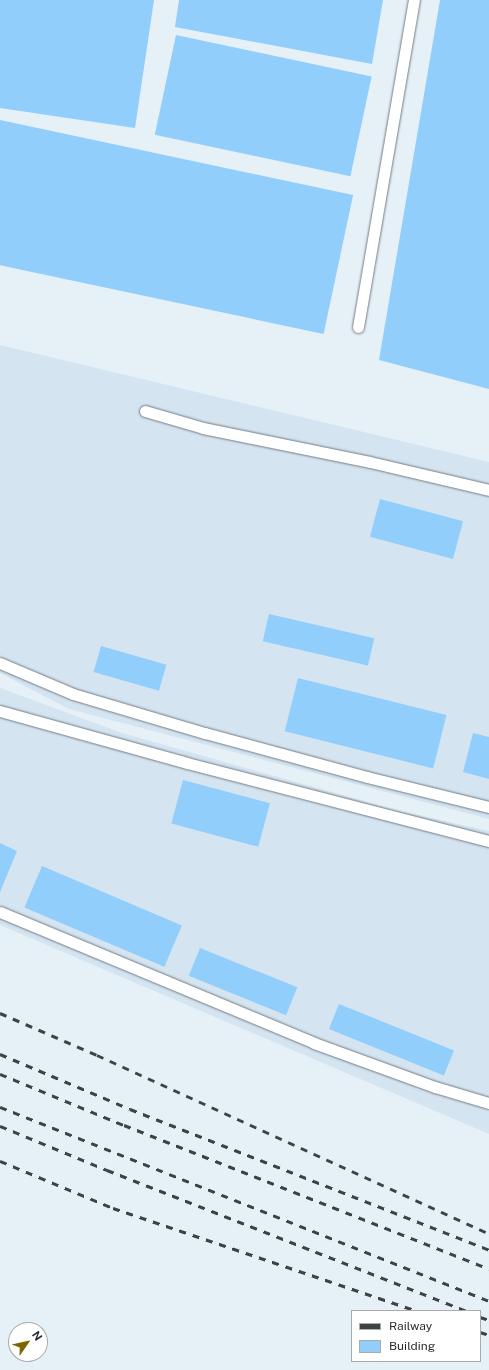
<!DOCTYPE html>
<style>
body{margin:0}
#map{position:relative;width:489px;height:1370px;overflow:hidden;background:#e6f0f7;font-family:"Public Sans",sans-serif}
div>[style]{position:absolute}
[style*='--x']{left:calc(var(--x)*1px);top:calc(var(--y)*1px);width:calc(var(--w)*1px);rotate:calc(var(--a)*1deg)}
.built>*{inset:0;background:#d4e4f1}
.building>*{inset:0;background:#91cefb;transform-origin:0 0}
.roads{filter:drop-shadow(0 0 1px #737c83) drop-shadow(0 0 1px #737c83)}
.service>*{height:11px;margin:-5.5px;padding:0 5.5px;transform-origin:5.5px;border-radius:5.5px;background:#fff}
.rail>*{height:3px;margin-top:-1.5px;transform-origin:0;background:repeating-linear-gradient(90deg,#3d4245 0 7px,transparent 0 14px)}
span{translate:-50% -50%;white-space:nowrap;text-align:center;line-height:1.15;-webkit-text-stroke:3px #fff;paint-order:stroke}
.legend{position:absolute;left:351px;top:1310px;width:130px;height:52px;box-sizing:border-box;background:#fff;border:1px solid #a9abac;margin:0;padding:5px 7px;list-style:none;font-size:12px;color:#292d30}
.legend li{display:flex;align-items:center;gap:8px;height:20px}
.legend b{width:20px;border:1px solid #a9abac}
.north{position:absolute;left:8px;top:1322px;width:40px;height:40px;box-sizing:border-box;background:#fff;border:1px solid #a9abac;border-radius:50%;rotate:56deg;font-size:11px;font-weight:700;line-height:16px;text-align:center;color:#292d30}
.north::after{content:'';display:block;margin:auto;width:14px;height:18px;background:#7b6800;clip-path:polygon(50% 0,100% 100%,50% 72%,0 100%)}
</style>
<div id="map">
<div class="built">
<i style="clip-path:polygon(0 345px,489px 462px,489px 819px,69px 709px,0 673px)"></i>
<i style="clip-path:polygon(0 688px,122px 733px,395px 810px,489px 831px,489px 1134px,0 925px)"></i>
</div>
<div class="building">
<i style="clip-path:polygon(0 0,154px 0,135px 128px,0 108px)"></i>
<i style="clip-path:polygon(179px 0,383px 0,372px 64px,175px 27px)"></i>
<i style="clip-path:polygon(440px 0,489px 0,489px 389px,379px 360px)"></i>
<i style="left:176px;top:35px;width:200px;height:102px;rotate:12deg"></i>
<i style="left:0;top:120px;width:361px;height:142px;rotate:12deg"></i>
<i style="left:380px;top:499px;width:86px;height:39px;rotate:15deg"></i>
<i style="left:269px;top:614px;width:108px;height:28px;rotate:13deg"></i>
<i style="left:101px;top:646px;width:68px;height:27px;rotate:16deg"></i>
<i style="left:298px;top:678px;width:153px;height:55px;rotate:14deg"></i>
<i style="clip-path:polygon(473px 733px,489px 737px,489px 779px,463px 772px)"></i>
<i style="left:183px;top:780px;width:90px;height:45px;rotate:15deg"></i>
<i style="clip-path:polygon(0 843px,17px 851px,0 892px)"></i>
<i style="left:42px;top:866px;width:152px;height:45px;rotate:23deg"></i>
<i style="left:200px;top:948px;width:105px;height:30px;rotate:22deg"></i>
<i style="left:339px;top:1004px;width:124px;height:27px;rotate:22deg"></i>
</div>
<div class="roads">
<div class="service">
<i style="--x:358;--y:327;--w:332;--a:-80.3"></i>
<i style="--x:145;--y:411;--w:60;--a:16.3"></i>
<i style="--x:203;--y:428;--w:170;--a:11.5"></i>
<i style="--x:370;--y:462;--w:122;--a:13.2"></i>
<i style="--x:0;--y:663;--w:79;--a:23"></i>
<i style="--x:73;--y:694;--w:138;--a:16.5"></i>
<i style="--x:205;--y:733;--w:168;--a:15.2"></i>
<i style="--x:367;--y:777;--w:126;--a:13.8"></i>
<i style="--x:0;--y:711;--w:194;--a:15.5"></i>
<i style="--x:187;--y:763;--w:312;--a:14.5"></i>
<i style="--x:0;--y:912;--w:340;--a:22.6"></i>
<i style="--x:314;--y:1043;--w:129;--a:20"></i>
<i style="--x:435;--y:1087;--w:56;--a:16.5"></i>
</div>
</div>
<div class="rail">
<i style="--x:0;--y:1013;--w:106;--a:23.4"></i>
<i style="--x:97;--y:1055;--w:431;--a:24.5"></i>
<i style="--x:0;--y:1054;--w:141;--a:22.9"></i>
<i style="--x:130;--y:1109;--w:386;--a:21.4"></i>
<i style="--x:0;--y:1074;--w:134;--a:22.4"></i>
<i style="--x:124;--y:1125;--w:392;--a:21.5"></i>
<i style="--x:0;--y:1107;--w:526;--a:21.64"></i>
<i style="--x:0;--y:1126;--w:116;--a:22.4"></i>
<i style="--x:107;--y:1170;--w:386;--a:21.4"></i>
<i style="--x:0;--y:1161;--w:122;--a:22.6"></i>
<i style="--x:113;--y:1208;--w:322;--a:18.7"></i>
<i style="--x:480;--y:1317;--w:9;--a:18"></i>
<i style="--x:480;--y:1332;--w:9;--a:18"></i>
</div>
<ul class="legend">
<li><b style="height:5px;background:#3d4245"></b>Railway</li>
<li><b style="height:11px;background:#91cefb"></b>Building</li>
</ul>
<div class="north">N</div>
</div>
